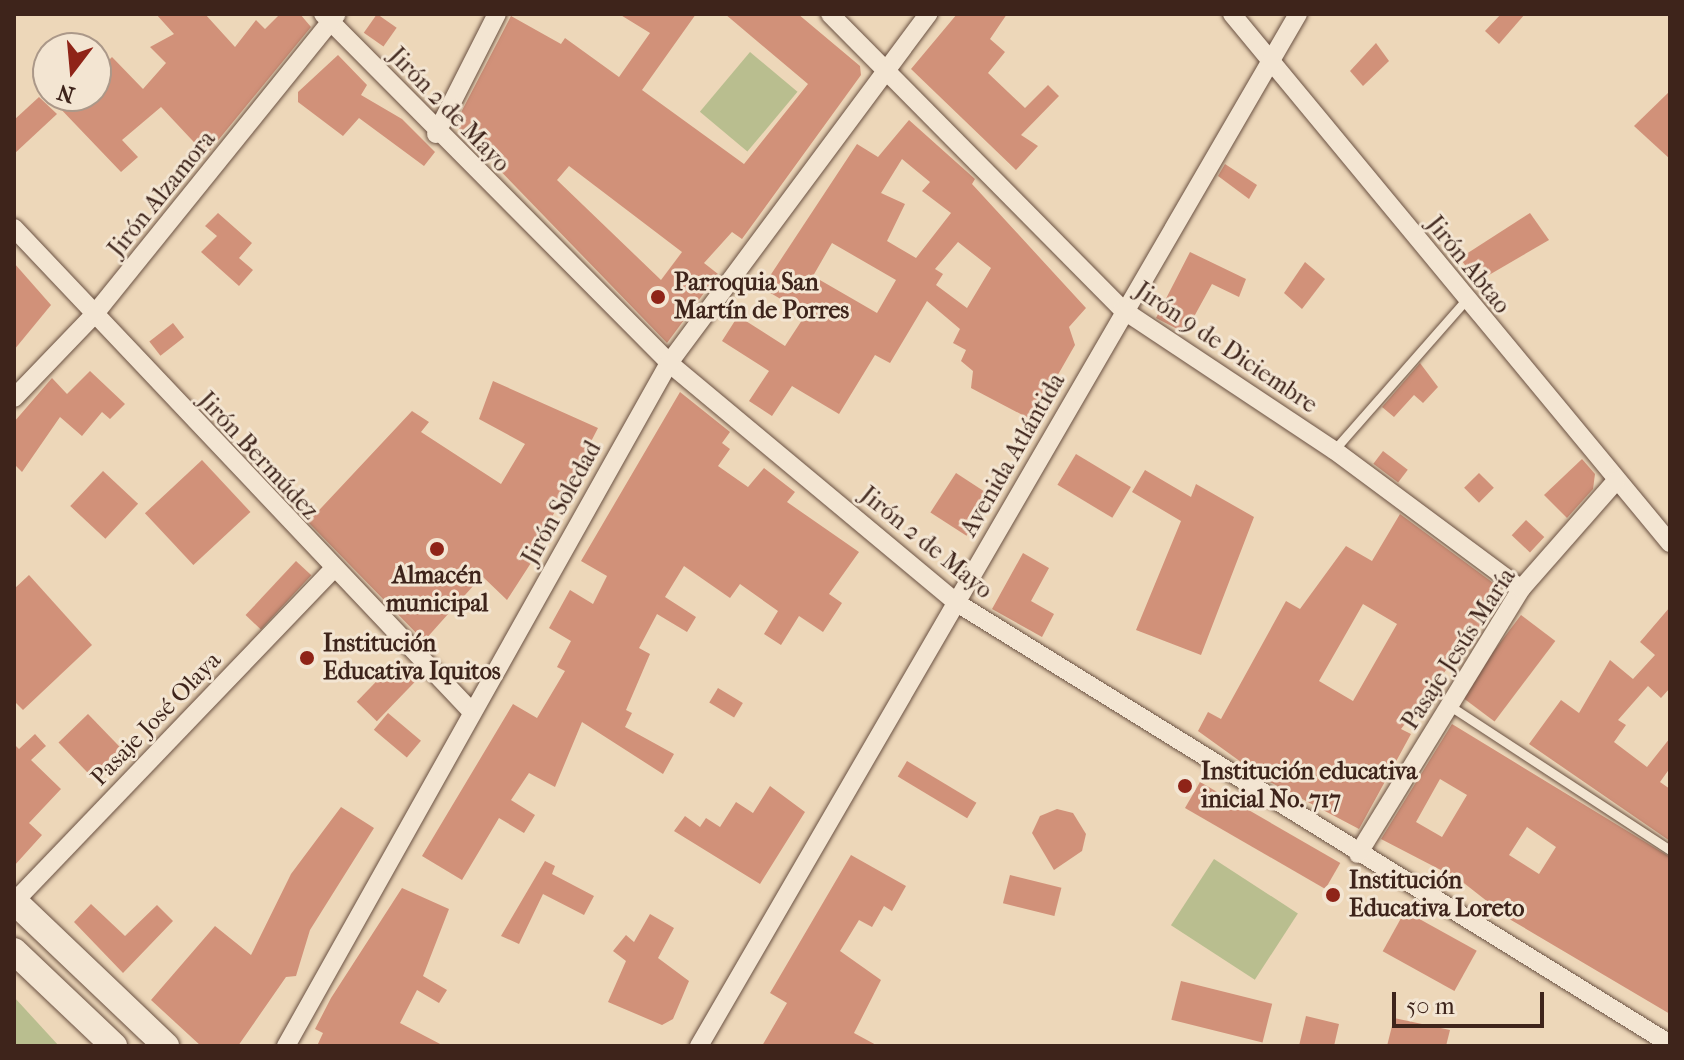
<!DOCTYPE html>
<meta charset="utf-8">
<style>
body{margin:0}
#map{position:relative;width:1684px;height:1060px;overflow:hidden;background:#edd7b9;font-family:"IM FELL French Canon",serif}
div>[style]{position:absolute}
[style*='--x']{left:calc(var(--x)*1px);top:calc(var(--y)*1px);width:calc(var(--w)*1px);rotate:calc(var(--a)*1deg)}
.green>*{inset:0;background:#b9be8f;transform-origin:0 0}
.building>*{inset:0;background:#d19179;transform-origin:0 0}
.roads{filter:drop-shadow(0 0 2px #6a5142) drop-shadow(0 0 2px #6a5142)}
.lane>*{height:9px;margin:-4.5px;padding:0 4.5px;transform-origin:4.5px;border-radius:4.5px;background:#f3e5d2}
.street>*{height:18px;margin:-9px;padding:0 9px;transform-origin:9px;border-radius:9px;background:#f3e5d2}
.secondary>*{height:26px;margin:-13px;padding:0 13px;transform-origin:13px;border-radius:13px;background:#f3e5d2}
.dots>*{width:22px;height:22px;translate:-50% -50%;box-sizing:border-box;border:4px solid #f3e5d2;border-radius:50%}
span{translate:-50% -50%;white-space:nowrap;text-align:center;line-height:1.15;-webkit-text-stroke:6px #f3e5d2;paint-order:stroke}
.street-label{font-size:24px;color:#3e241b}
.poi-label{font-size:24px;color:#3e241b;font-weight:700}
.left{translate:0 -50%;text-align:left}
.frame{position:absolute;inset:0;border:16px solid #3e241b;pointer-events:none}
.north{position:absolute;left:32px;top:32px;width:80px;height:80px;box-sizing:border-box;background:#f3e5d2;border:2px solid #ab9889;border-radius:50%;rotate:196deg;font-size:22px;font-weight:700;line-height:32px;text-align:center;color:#3e241b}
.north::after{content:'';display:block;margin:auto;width:28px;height:36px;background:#8f2418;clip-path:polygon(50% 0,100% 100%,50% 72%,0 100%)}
.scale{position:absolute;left:1392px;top:992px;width:152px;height:36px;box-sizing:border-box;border:4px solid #3e241b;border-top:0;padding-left:10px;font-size:24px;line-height:28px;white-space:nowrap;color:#3e241b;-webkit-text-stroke:6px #f3e5d2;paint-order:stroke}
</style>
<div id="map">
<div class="green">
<i style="left:750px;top:52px;width:62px;height:78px;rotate:40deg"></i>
<i style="left:1214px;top:859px;width:100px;height:79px;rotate:33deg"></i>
<i style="clip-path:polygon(14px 997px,59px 1046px,14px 1046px)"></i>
</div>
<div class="building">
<i style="clip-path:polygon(156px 14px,205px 14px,235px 47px,256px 20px,265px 29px,280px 14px,300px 14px,311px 27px,206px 155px,161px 107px,122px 140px,138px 157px,121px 172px,55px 103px,63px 96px,96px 96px,96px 73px,112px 57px,143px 89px,166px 63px,150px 47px,174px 34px)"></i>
<i style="left:377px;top:14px;width:24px;height:23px;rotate:35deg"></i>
<i style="clip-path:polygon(evenodd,619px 14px,696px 14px,642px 90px,744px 164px,808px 84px,725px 14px,798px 14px,860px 66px,861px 75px,742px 239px,732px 232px,704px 263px,718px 274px,667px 343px,455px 124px,511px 16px,561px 44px,565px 38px,619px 77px,650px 33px,619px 14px,569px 166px,682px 252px,661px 280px,557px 180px,569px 166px)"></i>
<i style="clip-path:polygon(957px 14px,1007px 14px,990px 39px,1005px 52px,988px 73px,1025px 108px,1048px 85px,1059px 96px,1021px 135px,1038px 146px,1016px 170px,911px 69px)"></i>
<i style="clip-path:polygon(1501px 14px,1525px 14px,1499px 44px,1485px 31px)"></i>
<i style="clip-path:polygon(1376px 43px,1389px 61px,1363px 86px,1350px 71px)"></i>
<i style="clip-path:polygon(338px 55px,367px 85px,361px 95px,402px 119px,435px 152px,424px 166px,359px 118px,343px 136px,298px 102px,298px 92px)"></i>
<i style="clip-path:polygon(1670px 91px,1670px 159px,1634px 126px)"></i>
<i style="clip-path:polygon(39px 97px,57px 114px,14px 154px,14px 120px)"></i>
<i style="clip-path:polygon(evenodd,909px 120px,975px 179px,972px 184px,1086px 308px,1069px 327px,1075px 345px,1032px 420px,971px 388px,973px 371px,961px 361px,966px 350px,953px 343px,960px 329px,927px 301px,890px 363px,875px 355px,839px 414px,792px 386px,772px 416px,749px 401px,769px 371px,722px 341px,738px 316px,785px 346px,806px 314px,762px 288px,857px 144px,878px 157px,909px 120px,902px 159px,930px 182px,922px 191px,951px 213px,916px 258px,887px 241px,905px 204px,881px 193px,902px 159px,909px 120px,958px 242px,991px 268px,967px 308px,936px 285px,943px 274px,935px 269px,958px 242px,909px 120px,832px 243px,896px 280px,877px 313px,813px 276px,832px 243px)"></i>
<i style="clip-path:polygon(1225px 164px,1257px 185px,1249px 199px,1218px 176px)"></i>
<i style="clip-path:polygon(218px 213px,252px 243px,239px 258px,253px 270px,239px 286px,201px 252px,217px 236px,205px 226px)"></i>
<i style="clip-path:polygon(1530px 213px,1549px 240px,1477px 282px,1460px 258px)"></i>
<i style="clip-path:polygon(1190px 252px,1246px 279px,1239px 297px,1212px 284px,1185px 333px,1156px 318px)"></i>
<i style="clip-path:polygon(1305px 262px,1325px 279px,1302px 309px,1284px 293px)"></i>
<i style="clip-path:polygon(14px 263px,51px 305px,14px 350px)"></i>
<i style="left:173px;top:323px;width:18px;height:30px;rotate:52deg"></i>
<i style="clip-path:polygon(1420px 363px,1438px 387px,1423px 403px,1414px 395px,1394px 417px,1382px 407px)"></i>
<i style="clip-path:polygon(90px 371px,125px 404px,110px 419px,102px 412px,82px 436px,60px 417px,22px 472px,14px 464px,14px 422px,52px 378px,67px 394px)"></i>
<i style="clip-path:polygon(493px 381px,598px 428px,552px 517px,558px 521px,507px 600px,482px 576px,424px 641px,308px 522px,412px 411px,429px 422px,421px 432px,501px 484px,525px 444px,479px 419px)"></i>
<i style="clip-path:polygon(680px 392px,730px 432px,722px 443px,730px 449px,718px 466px,748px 487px,764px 468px,795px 492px,787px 502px,859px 552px,829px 594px,842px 603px,823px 632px,799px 616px,781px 645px,764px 634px,778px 611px,740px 584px,730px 598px,684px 566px,665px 597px,696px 617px,687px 632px,657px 614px,639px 648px,650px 654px,626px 710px,632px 713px,625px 727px,674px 754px,663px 774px,582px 722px,555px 787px,529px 773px,511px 800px,535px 815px,524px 833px,499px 818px,462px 880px,422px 856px,513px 704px,537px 718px,565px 671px,557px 667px,571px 641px,549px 628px,570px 590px,593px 604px,607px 576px,581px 561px)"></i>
<i style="left:1383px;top:451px;width:31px;height:16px;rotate:37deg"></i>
<i style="left:1076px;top:454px;width:64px;height:36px;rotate:31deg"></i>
<i style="clip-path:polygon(1582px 459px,1595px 474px,1593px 489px,1567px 518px,1544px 495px)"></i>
<i style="left:202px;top:460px;width:71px;height:78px;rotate:47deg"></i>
<i style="clip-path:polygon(1145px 470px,1191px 497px,1196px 484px,1254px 517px,1201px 655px,1136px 630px,1181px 521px,1132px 492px)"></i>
<i style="left:103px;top:471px;width:48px;height:48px;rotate:43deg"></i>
<i style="left:956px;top:473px;width:43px;height:47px;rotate:33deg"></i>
<i style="left:1479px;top:473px;width:21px;height:21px;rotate:45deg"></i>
<i style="clip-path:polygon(evenodd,1400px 514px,1496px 585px,1480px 609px,1488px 615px,1401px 729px,1411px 734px,1359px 829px,1266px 780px,1198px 731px,1208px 712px,1221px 719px,1286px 601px,1300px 609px,1346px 546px,1372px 561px,1400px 514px,1363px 604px,1397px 624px,1353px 701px,1319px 681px,1363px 604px)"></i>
<i style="left:1526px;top:520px;width:25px;height:21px;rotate:43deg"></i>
<i style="clip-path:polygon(1023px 553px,1049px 568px,1031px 601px,1054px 614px,1042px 637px,992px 609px)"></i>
<i style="left:296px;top:561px;width:21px;height:74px;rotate:43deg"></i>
<i style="clip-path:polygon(29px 575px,92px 645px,23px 710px,14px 701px,14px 589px)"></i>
<i style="clip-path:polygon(1670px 607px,1670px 688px,1661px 698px,1648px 686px,1618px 720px,1626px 725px,1614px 742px,1647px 767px,1670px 738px,1670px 768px,1660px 782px,1670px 789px,1670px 841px,1529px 744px,1561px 700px,1579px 713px,1610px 660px,1633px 679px,1655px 655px,1640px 642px)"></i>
<i style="left:1521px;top:615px;width:43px;height:101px;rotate:37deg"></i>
<i style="left:397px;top:660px;width:28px;height:58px;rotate:44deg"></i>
<i style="left:718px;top:688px;width:29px;height:17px;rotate:31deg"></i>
<i style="left:388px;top:713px;width:43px;height:22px;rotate:40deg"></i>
<i style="left:88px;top:714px;width:49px;height:41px;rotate:46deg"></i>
<i style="clip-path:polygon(evenodd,1452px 724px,1670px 857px,1670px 1014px,1511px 920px,1460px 880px,1381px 839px,1452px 724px,1440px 779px,1467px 795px,1442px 837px,1416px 822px,1440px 779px,1452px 724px,1527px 827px,1556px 847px,1539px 874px,1509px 855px,1527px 827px)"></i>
<i style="clip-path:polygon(35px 734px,46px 746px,31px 760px,61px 789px,29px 823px,42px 835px,14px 866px,14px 744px,19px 749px)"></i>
<i style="left:907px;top:761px;width:81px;height:18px;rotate:31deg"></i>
<i style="left:1200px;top:782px;width:162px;height:30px;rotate:30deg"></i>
<i style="clip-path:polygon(770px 786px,805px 812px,760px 884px,674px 831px,685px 816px,700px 827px,706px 818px,720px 827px,736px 802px,753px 813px)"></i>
<i style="clip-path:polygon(341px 807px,374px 828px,310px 930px,296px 976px,286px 977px,238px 1046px,201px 1046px,151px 1000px,215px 926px,251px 955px,291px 874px)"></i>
<i style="clip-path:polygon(1057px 809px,1073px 813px,1086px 834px,1082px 851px,1054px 870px,1032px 833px,1040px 816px)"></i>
<i style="clip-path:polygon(851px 855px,906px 886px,892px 911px,884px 906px,872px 927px,859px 920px,840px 951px,881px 980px,854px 1033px,878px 1046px,762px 1046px,787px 1003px,770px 993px)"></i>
<i style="clip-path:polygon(545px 861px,555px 866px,552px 874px,594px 896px,584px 915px,543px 894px,519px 944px,501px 936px)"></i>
<i style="left:1010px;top:875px;width:53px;height:29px;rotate:14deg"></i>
<i style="clip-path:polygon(402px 888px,449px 909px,423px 976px,447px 990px,439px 1003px,417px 990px,400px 1023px,444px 1046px,317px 1046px,323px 1033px,315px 1029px,331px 998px)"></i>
<i style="clip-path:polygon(91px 904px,125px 936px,157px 905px,173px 921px,123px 973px,74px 922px)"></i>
<i style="left:1405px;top:911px;width:82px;height:46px;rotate:29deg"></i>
<i style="clip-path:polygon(650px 914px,674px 928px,658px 958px,689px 981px,673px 1019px,662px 1025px,608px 1002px,626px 961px,613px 951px,626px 935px,634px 942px)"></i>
<i style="left:1181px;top:981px;width:94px;height:40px;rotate:14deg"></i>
<i style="clip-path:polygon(1306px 1016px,1339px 1024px,1334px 1046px,1299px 1046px)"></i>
<i style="clip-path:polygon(1394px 1018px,1450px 1030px,1446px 1046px,1387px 1046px)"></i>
</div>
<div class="roads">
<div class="lane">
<i style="--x:1334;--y:450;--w:198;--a:-48.7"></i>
<i style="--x:1450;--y:706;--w:263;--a:33.2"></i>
</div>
<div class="street">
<i style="--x:323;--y:14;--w:491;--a:45.2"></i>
<i style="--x:669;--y:363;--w:375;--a:39.8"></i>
<i style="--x:957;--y:603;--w:838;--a:31.74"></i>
<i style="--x:830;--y:14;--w:416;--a:45.3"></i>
<i style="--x:1123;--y:310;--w:253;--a:33.6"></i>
<i style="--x:1334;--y:450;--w:233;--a:36.6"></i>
<i style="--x:1232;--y:14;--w:687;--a:50.38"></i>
<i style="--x:436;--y:134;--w:135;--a:-63.1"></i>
<i style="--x:14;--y:228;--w:666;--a:46.58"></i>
<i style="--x:14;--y:398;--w:114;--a:-46.1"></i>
<i style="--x:93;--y:316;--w:388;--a:-51.1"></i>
<i style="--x:1358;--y:854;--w:311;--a:-58.4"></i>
<i style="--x:1521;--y:589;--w:144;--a:-48.7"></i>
<i style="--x:15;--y:901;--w:460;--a:-46.2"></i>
<i style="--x:286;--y:1046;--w:783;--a:-60.72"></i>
<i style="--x:669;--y:363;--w:435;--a:-53.4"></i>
<i style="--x:699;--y:1046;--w:1193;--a:-59.87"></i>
</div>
<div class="secondary">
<i style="--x:14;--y:901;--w:210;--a:43.6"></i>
<i style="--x:14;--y:951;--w:138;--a:43.5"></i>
</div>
</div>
<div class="dots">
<i style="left:658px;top:297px;background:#8f2418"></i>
<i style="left:437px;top:549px;background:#8f2418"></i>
<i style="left:307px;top:658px;background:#8f2418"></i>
<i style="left:1185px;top:786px;background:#8f2418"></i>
<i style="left:1333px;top:895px;background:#8f2418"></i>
</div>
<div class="street-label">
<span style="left:449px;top:110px;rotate:46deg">Jirón 2 de Mayo</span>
<span style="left:162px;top:194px;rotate:-51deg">Jirón Alzamora</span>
<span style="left:1468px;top:265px;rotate:51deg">Jirón Abtao</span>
<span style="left:1226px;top:348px;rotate:34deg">Jirón 9 de Diciembre</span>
<span style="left:1013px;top:455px;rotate:-60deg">Avenida Atlántida</span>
<span style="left:258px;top:456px;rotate:47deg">Jirón Bermúdez</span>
<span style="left:562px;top:503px;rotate:-61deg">Jirón Soledad</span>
<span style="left:926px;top:543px;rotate:39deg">Jirón 2 de Mayo</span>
<span style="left:1459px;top:649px;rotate:-57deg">Pasaje Jesús María</span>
<span style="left:156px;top:719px;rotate:-46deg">Pasaje José Olaya</span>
</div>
<div class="poi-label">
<span class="left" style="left:674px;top:297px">Parroquia San<br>Martín de Porres</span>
<span style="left:437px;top:590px">Almacén<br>municipal</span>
<span class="left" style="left:323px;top:658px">Institución<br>Educativa Iquitos</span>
<span class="left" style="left:1201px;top:786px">Institución educativa<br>inicial No. 717</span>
<span class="left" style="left:1349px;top:895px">Institución<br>Educativa Loreto</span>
</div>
<div class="frame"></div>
<div class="north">N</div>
<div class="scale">50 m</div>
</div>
